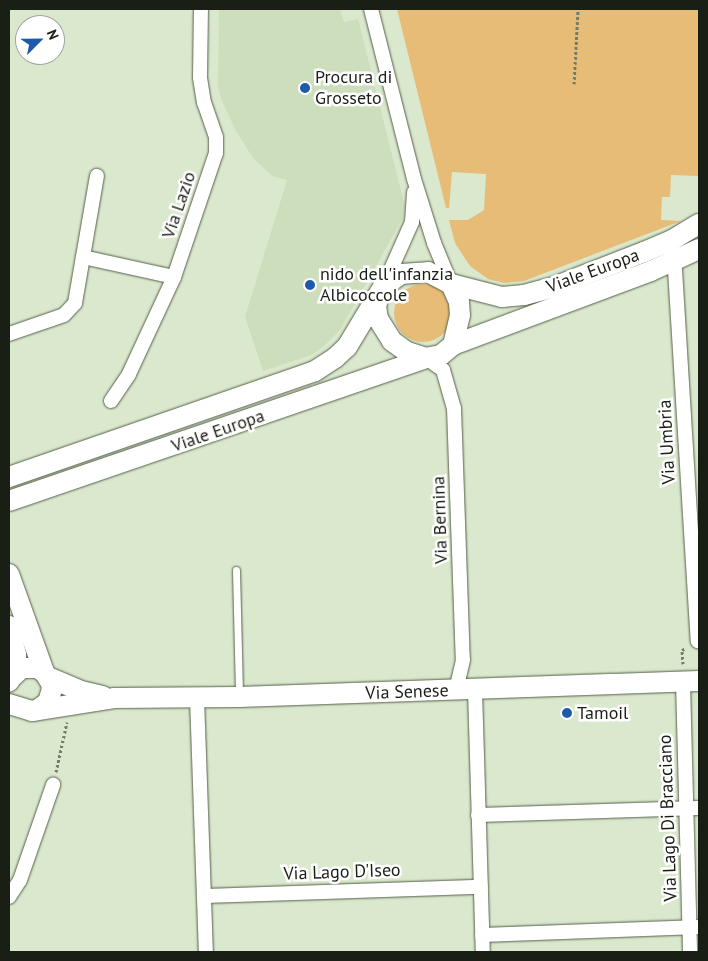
<!DOCTYPE html>
<style>
body{margin:0}
#map{position:relative;width:708px;height:961px;overflow:hidden;background:#dae8cd;font-family:"PT Sans",sans-serif}
div>[style]{position:absolute}
[style*='--x']{left:calc(var(--x)*1px);top:calc(var(--y)*1px);width:calc(var(--w)*1px);rotate:calc(var(--a)*1deg)}
.built>*{inset:0;background:#cddebd}
.green>*{inset:0;background:#e7bc77}
.round{border-radius:50%}
.path>*{height:3px;margin-top:-1.5px;transform-origin:0;background:repeating-linear-gradient(90deg,#727b69 0 2.5px,transparent 0 5px)}
.roads{filter:drop-shadow(0 0 1px #545f48) drop-shadow(0 0 1px #545f48)}
.lane>*{height:7px;margin:-3.5px;padding:0 3.5px;transform-origin:3.5px;border-radius:3.5px;background:#fff}
.street>*{height:14px;margin:-7px;padding:0 7px;transform-origin:7px;border-radius:7px;background:#fff}
.secondary>*{height:20px;margin:-10px;padding:0 10px;transform-origin:10px;border-radius:10px;background:#fff}
.dots>*{width:14px;height:14px;translate:-50% -50%;box-sizing:border-box;border:2px solid #fff;border-radius:50%}
span{translate:-50% -50%;white-space:nowrap;text-align:center;line-height:1.15;-webkit-text-stroke:5px #fff;paint-order:stroke}
.poi-label{font-size:18px;color:#1a1f16}
.left{translate:0 -50%;text-align:left}
.street-label{font-size:18px;color:#1a1f16}
.frame{position:absolute;inset:0;border:10px solid #1a1f16;pointer-events:none}
.north{position:absolute;left:15px;top:15px;width:50px;height:50px;box-sizing:border-box;background:#fff;border:1px solid #a3a5a2;border-radius:50%;rotate:67deg;font-size:14px;font-weight:700;line-height:20px;text-align:center;color:#1a1f16}
.north::after{content:'';display:block;margin:auto;width:18px;height:22px;background:#1d5aab;clip-path:polygon(50% 0,100% 100%,50% 72%,0 100%)}
</style>
<div id="map">
<div class="built">
<i style="clip-path:polygon(219px 9px,340px 9px,344px 22px,358px 19px,405px 207px,403px 218px,340px 330px,323px 347px,311px 355px,263px 371px,245px 317px,287px 180px,272px 176px,253px 158px,236px 131px,222px 101px,218px 87px)"></i>
</div>
<div class="green">
<i style="clip-path:polygon(397px 9px,699px 9px,699px 176px,671px 175px,670px 197px,662px 197px,661px 220px,681px 221px,524px 281px,504px 283px,488px 279px,470px 266px,455px 243px,449px 220px,468px 220px,484px 210px,486px 174px,452px 172px,449px 208px,446px 208px)"></i>
<i class="round" style="left:394px;top:284px;width:58px;height:58px"></i>
</div>
<div class="path">
<i style="--x:574;--y:84;--w:75;--a:-86.9"></i>
<i style="--x:683;--y:664;--w:14;--a:-94"></i>
<i style="--x:682;--y:650;--w:4;--a:-27"></i>
<i style="--x:56;--y:772;--w:51;--a:-77.6"></i>
</div>
<div class="roads">
<div class="lane">
<i style="--x:236;--y:570;--w:126;--a:88.6"></i>
</div>
<div class="street">
<i style="--x:371;--y:9;--w:175;--a:75.8"></i>
<i style="--x:414;--y:179;--w:67;--a:72.6"></i>
<i style="--x:434;--y:243;--w:44;--a:67.5"></i>
<i style="--x:674;--y:253;--w:389;--a:86.5"></i>
<i style="--x:83;--y:257;--w:93;--a:12.4"></i>
<i style="--x:384;--y:285;--w:69;--a:-66"></i>
<i style="--x:412;--y:222;--w:30;--a:-86"></i>
<i style="--x:9;--y:334;--w:58;--a:-19.1"></i>
<i style="--x:64;--y:315;--w:16;--a:-47"></i>
<i style="--x:75;--y:303;--w:129;--a:-80.2"></i>
<i style="--x:426;--y:358;--w:21;--a:35"></i>
<i style="--x:443;--y:370;--w:40;--a:74"></i>
<i style="--x:454;--y:408;--w:252;--a:88"></i>
<i style="--x:463;--y:660;--w:31;--a:103"></i>
<i style="--x:111;--y:401;--w:32;--a:-56"></i>
<i style="--x:129;--y:374;--w:107;--a:-65.1"></i>
<i style="--x:174;--y:277;--w:131;--a:-71.3"></i>
<i style="--x:216;--y:153;--w:16;--a:-90"></i>
<i style="--x:216;--y:137;--w:36;--a:-109"></i>
<i style="--x:204;--y:103;--w:26;--a:-99"></i>
<i style="--x:200;--y:77;--w:68;--a:-89.2"></i>
<i style="--x:683;--y:682;--w:270;--a:88.5"></i>
<i style="--x:475;--y:690;--w:262;--a:88.3"></i>
<i style="--x:197;--y:698;--w:254;--a:88"></i>
<i style="--x:478;--y:815;--w:221;--a:-1.8"></i>
<i style="--x:205;--y:896;--w:276;--a:-1.9"></i>
<i style="--x:9;--y:897;--w:20;--a:-57"></i>
<i style="--x:20;--y:880;--w:101;--a:-70.8"></i>
<i style="--x:482;--y:935;--w:217;--a:-2.1"></i>
</div>
<div class="secondary">
<i style="--x:451;--y:284;--w:53;--a:14.3"></i>
<i style="--x:502;--y:297;--w:22;--a:-5"></i>
<i style="--x:524;--y:295;--w:28;--a:-15"></i>
<i style="--x:551;--y:288;--w:100;--a:-21.2"></i>
<i style="--x:644;--y:252;--w:30;--a:-23"></i>
<i style="--x:672;--y:240;--w:31;--a:-31"></i>
<i style="--x:453;--y:345;--w:211;--a:-20.5"></i>
<i style="--x:651;--y:271;--w:53;--a:-24.6"></i>
<i style="--x:9;--y:477;--w:324;--a:-19.1"></i>
<i style="--x:315;--y:371;--w:24;--a:-33"></i>
<i style="--x:335;--y:358;--w:16;--a:-43"></i>
<i style="--x:347;--y:347;--w:70;--a:-59"></i>
<i style="--x:383;--y:287;--w:22;--a:-36"></i>
<i style="--x:401;--y:274;--w:27;--a:-4"></i>
<i style="--x:428;--y:272;--w:26;--a:28"></i>
<i style="--x:451;--y:284;--w:20;--a:66"></i>
<i style="--x:459;--y:302;--w:13;--a:86"></i>
<i style="--x:460;--y:315;--w:31;--a:103"></i>
<i style="--x:453;--y:345;--w:16;--a:140"></i>
<i style="--x:441;--y:355;--w:15;--a:169"></i>
<i style="--x:426;--y:358;--w:20;--a:-162"></i>
<i style="--x:407;--y:352;--w:19;--a:-144"></i>
<i style="--x:392;--y:341;--w:26;--a:-122"></i>
<i style="--x:378;--y:319;--w:13;--a:-99"></i>
<i style="--x:376;--y:306;--w:10;--a:-73"></i>
<i style="--x:9;--y:501;--w:441;--a:-18.9"></i>
<i style="--x:9;--y:574;--w:104;--a:70.3"></i>
<i style="--x:9;--y:626;--w:30;--a:76"></i>
<i style="--x:16;--y:655;--w:15;--a:94"></i>
<i style="--x:15;--y:670;--w:13;--a:117"></i>
<i style="--x:48;--y:677;--w:36;--a:23"></i>
<i style="--x:81;--y:691;--w:22;--a:13"></i>
<i style="--x:9;--y:680;--w:18;--a:-43"></i>
<i style="--x:22;--y:668;--w:15;--a:0"></i>
<i style="--x:37;--y:668;--w:8;--a:30"></i>
<i style="--x:44;--y:672;--w:13;--a:58"></i>
<i style="--x:51;--y:683;--w:6;--a:81"></i>
<i style="--x:52;--y:689;--w:14;--a:107"></i>
<i style="--x:48;--y:702;--w:14;--a:144"></i>
<i style="--x:9;--y:704;--w:24;--a:17"></i>
<i style="--x:32;--y:711;--w:83;--a:-9"></i>
<i style="--x:114;--y:698;--w:125;--a:-0.5"></i>
<i style="--x:239;--y:697;--w:460;--a:-2"></i>
</div>
</div>
<div class="dots">
<i style="left:305px;top:88px;background:#1d5aab"></i>
<i style="left:310px;top:285px;background:#1d5aab"></i>
<i style="left:567px;top:713px;background:#1d5aab"></i>
</div>
<div class="poi-label">
<span class="left" style="left:315px;top:88px">Procura di<br>Grosseto</span>
<span class="left" style="left:320px;top:285px">nido dell'infanzia<br>Albicoccole</span>
<span class="left" style="left:577px;top:713px">Tamoil</span>
</div>
<div class="street-label">
<span style="left:179px;top:205px;rotate:-71deg">Via Lazio</span>
<span style="left:593px;top:271px;rotate:-20deg">Viale Europa</span>
<span style="left:218px;top:431px;rotate:-19deg">Viale Europa</span>
<span style="left:667px;top:442px;rotate:-93deg">Via Umbria</span>
<span style="left:440px;top:520px;rotate:-92deg">Via Bernina</span>
<span style="left:407px;top:692px;rotate:-2deg">Via Senese</span>
<span style="left:668px;top:818px;rotate:-92deg">Via Lago Di Bracciano</span>
<span style="left:342px;top:872px;rotate:-2deg">Via Lago D'Iseo</span>
</div>
<div class="frame"></div>
<div class="north">N</div>
</div>
